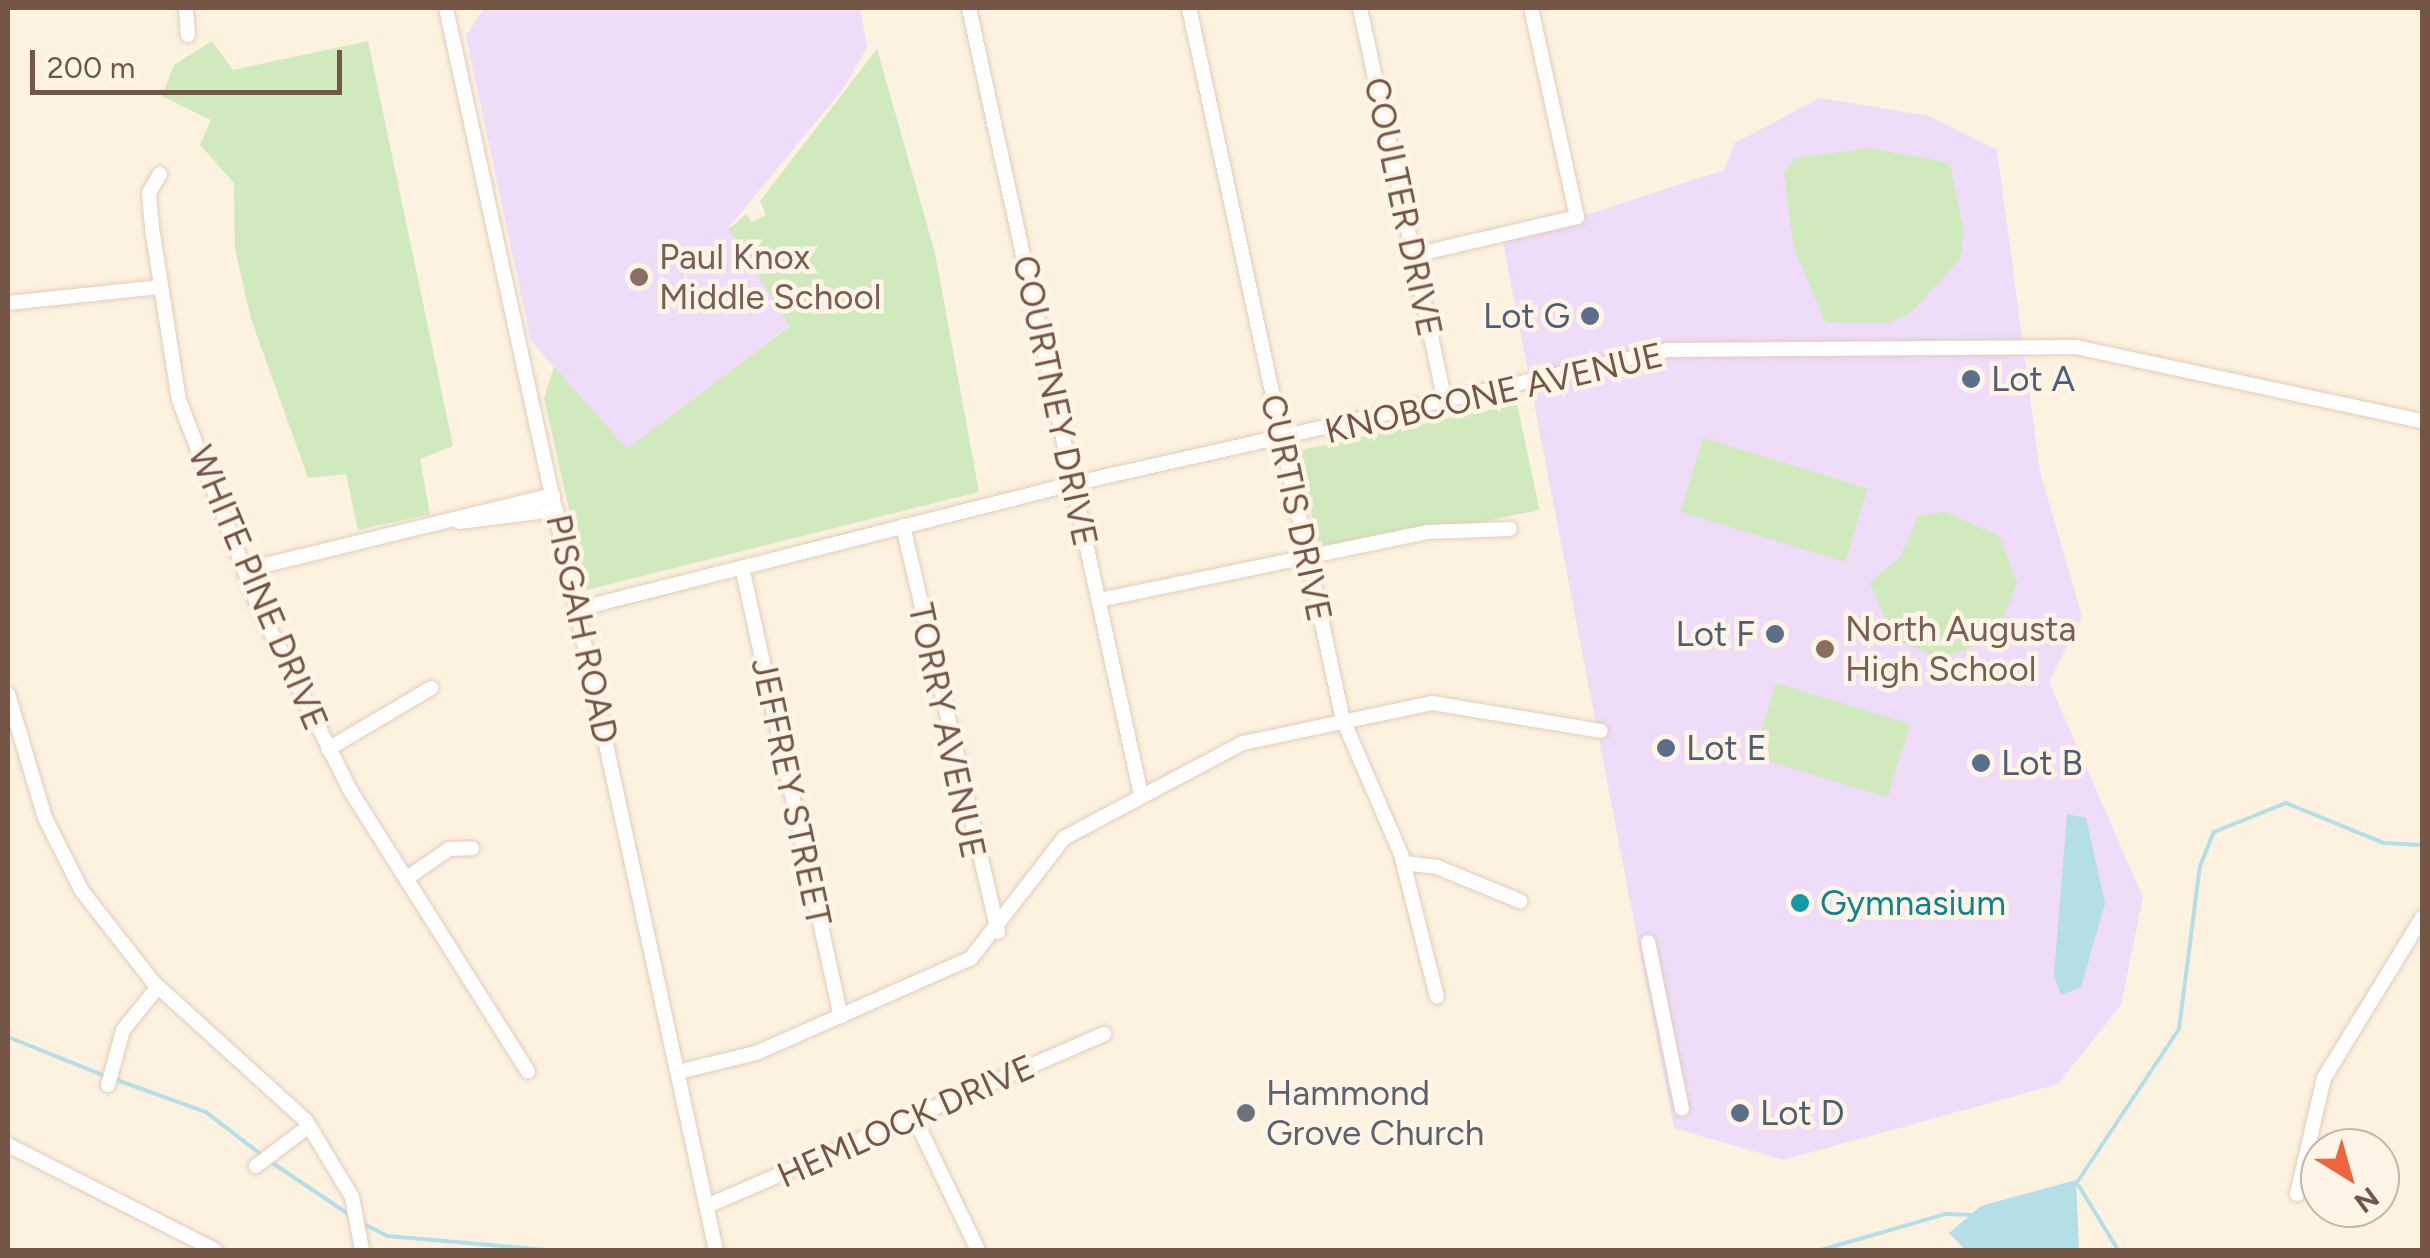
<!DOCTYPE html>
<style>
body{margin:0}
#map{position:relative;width:2430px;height:1258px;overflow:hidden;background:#fdf1df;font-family:Figtree,sans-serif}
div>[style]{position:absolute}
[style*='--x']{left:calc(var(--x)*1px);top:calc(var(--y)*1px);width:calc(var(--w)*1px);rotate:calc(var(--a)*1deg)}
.education>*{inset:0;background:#eedcf9}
.green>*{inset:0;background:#d0eabe;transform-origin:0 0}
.water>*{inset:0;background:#b4dfe7}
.stream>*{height:4px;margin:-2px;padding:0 2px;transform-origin:2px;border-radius:2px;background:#b4dfe7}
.roads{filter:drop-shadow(0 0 2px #e1cdbb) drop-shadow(0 0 2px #e1cdbb)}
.minor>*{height:14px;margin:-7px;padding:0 7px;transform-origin:7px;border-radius:7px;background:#fff}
.dots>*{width:28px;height:28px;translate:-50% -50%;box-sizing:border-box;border:5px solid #fff5e6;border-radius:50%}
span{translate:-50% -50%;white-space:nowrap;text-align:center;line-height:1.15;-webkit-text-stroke:9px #fff5e6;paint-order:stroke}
.street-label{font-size:35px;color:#745646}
.education-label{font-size:35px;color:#785e54}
.left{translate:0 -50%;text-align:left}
.service-label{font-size:35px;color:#4e5e75}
.right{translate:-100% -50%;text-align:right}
.culture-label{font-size:35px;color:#0d838f}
.worship-label{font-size:35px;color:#5b616d}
.frame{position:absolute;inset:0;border:10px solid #745646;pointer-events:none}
.north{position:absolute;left:2300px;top:1128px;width:100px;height:100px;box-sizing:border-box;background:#fff5e6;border:2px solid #c7b5a6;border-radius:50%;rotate:143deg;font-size:28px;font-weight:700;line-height:40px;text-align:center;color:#745646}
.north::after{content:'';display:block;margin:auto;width:35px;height:45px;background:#ec653f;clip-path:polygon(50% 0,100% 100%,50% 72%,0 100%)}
.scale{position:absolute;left:30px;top:50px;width:312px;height:45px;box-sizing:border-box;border:5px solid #745646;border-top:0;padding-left:12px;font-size:30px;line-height:35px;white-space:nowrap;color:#745646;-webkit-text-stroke:8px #fff5e6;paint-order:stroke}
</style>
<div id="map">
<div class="education">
<i style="clip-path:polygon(484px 8px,860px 8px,867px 47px,843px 89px,729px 227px,790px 325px,627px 450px,531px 341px,466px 36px)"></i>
<i style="clip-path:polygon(1820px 98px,1929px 116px,1997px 150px,2040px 472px,2082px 616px,2049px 682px,2143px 897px,2121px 1005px,2058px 1084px,1783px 1160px,1674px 1128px,1503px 242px,1724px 170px,1735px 143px)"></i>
</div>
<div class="green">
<i style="clip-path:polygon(212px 41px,233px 70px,368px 41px,453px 446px,420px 459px,430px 514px,358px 530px,346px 474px,308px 478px,251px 319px,235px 249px,234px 183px,200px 145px,211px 120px,162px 96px,174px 65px)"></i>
<i style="clip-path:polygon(877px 49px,935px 253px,979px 492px,587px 590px,544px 398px,554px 367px,627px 449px,790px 326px,729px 229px,746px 214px,752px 222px,766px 215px,760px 201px)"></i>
<i style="clip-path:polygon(1870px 148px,1950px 163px,1964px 233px,1960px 259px,1911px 313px,1888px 323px,1826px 323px,1794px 249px,1784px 173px,1795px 158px)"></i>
<i style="left:1517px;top:404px;width:108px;height:224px;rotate:78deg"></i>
<i style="left:1703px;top:438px;width:172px;height:77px;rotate:17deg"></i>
<i style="clip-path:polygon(1945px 512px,1999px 536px,2017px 583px,1995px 638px,1941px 659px,1893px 639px,1870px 582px,1901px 556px,1918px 516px)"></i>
<i style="left:1776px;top:683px;width:140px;height:77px;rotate:17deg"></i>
</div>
<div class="water">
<i style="clip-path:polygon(2067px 814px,2086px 818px,2105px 903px,2081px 987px,2061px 995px,2054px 975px)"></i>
<i style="clip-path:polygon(2076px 1180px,2079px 1250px,1965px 1250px,1949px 1233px,1981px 1206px)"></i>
</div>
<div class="stream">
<i style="--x:8;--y:1037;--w:105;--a:21.9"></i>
<i style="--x:114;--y:1079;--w:98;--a:19.7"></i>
<i style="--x:206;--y:1112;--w:72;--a:37.7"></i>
<i style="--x:271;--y:1162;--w:95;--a:33.9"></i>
<i style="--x:2079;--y:1186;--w:75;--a:58.6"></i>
<i style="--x:2072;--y:1190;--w:193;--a:-56.4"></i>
<i style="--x:2179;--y:1029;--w:164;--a:-82.7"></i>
<i style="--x:2200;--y:866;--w:37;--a:-68"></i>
<i style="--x:2214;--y:832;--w:78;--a:-21.9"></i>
<i style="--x:2286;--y:803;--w:106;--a:22.2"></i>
<i style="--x:2384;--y:843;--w:38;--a:3"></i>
<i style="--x:362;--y:1223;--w:28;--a:27"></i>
<i style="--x:387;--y:1236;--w:162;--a:5"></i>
<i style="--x:1821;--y:1250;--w:130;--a:-16.1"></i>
<i style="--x:1946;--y:1214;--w:29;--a:2"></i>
</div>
<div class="roads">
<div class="minor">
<i style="--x:186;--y:8;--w:27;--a:86"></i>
<i style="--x:446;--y:8;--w:1271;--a:77.74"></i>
<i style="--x:969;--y:8;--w:806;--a:77.67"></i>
<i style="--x:1189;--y:8;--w:728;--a:77.8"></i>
<i style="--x:1343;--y:720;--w:146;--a:66.6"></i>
<i style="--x:1401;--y:854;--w:147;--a:75.9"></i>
<i style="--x:1360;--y:8;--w:408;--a:77.8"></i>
<i style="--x:160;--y:174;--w:22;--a:120"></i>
<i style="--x:149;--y:193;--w:35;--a:85"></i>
<i style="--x:152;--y:228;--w:174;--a:81.1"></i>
<i style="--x:179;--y:400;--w:223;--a:69"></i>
<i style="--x:259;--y:608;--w:203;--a:63.4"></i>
<i style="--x:350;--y:790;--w:333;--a:57.7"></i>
<i style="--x:1414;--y:255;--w:167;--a:-13.1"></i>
<i style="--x:1577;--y:217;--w:214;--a:-102.4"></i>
<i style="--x:8;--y:303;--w:152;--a:-6"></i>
<i style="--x:459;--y:522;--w:98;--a:-7.1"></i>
<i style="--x:903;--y:526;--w:417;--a:76.8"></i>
<i style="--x:742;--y:567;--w:460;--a:77.6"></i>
<i style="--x:245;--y:570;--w:317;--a:-13.7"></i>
<i style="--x:1099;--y:600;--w:335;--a:-11.7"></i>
<i style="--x:1427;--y:532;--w:83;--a:-2.1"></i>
<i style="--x:578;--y:609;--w:510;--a:-14.2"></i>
<i style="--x:1072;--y:484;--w:610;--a:-12.69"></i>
<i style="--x:1667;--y:350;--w:409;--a:-0.4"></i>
<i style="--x:2076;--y:347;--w:354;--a:12.1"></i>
<i style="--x:8;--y:694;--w:129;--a:73.4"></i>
<i style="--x:45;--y:818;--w:82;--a:63.1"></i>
<i style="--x:82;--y:891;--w:117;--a:52"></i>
<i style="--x:154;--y:983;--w:205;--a:42.2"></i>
<i style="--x:306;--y:1121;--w:89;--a:58.8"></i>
<i style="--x:352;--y:1197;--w:54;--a:79.3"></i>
<i style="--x:328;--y:749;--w:120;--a:-30.6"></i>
<i style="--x:1404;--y:863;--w:33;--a:7"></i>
<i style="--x:1437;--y:867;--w:90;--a:22.3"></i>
<i style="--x:407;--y:878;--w:51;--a:-34.6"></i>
<i style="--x:449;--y:849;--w:23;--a:-2"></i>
<i style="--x:1648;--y:942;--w:170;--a:78.5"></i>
<i style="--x:678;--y:1072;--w:80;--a:-13.7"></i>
<i style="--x:756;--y:1053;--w:235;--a:-23.8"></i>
<i style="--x:971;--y:958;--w:152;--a:-52.2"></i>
<i style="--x:1064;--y:838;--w:203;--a:-28"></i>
<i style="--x:1243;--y:743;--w:193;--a:-11.9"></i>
<i style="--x:1432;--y:703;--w:171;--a:9.4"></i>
<i style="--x:108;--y:1085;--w:57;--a:-74.7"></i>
<i style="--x:123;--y:1030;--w:55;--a:-50.9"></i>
<i style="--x:914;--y:1117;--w:148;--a:64.3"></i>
<i style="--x:8;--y:1145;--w:232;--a:26.9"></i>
<i style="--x:256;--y:1166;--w:66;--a:-37"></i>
<i style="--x:2297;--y:1194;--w:119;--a:-76.9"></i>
<i style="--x:2324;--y:1078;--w:188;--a:-58.5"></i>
<i style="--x:707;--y:1206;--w:433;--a:-23.4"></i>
</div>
</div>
<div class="dots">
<i style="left:639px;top:277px;background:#8d6e63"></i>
<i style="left:1590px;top:316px;background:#5c6f8a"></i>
<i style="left:1971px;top:379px;background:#5c6f8a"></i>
<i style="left:1775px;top:634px;background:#5c6f8a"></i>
<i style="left:1825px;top:649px;background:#8d6e63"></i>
<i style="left:1666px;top:748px;background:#5c6f8a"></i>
<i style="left:1981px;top:763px;background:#5c6f8a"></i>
<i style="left:1800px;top:903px;background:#0f9aa8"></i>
<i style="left:1246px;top:1113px;background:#6b7280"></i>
<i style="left:1740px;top:1113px;background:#5c6f8a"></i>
</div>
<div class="street-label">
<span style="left:1403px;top:207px;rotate:78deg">COULTER DRIVE</span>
<span style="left:1494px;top:393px;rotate:-13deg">KNOBCONE AVENUE</span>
<span style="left:1055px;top:401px;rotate:78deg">COURTNEY DRIVE</span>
<span style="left:1296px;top:508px;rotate:78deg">CURTIS DRIVE</span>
<span style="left:258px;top:588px;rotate:67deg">WHITE PINE DRIVE</span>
<span style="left:582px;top:629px;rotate:78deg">PISGAH ROAD</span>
<span style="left:947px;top:731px;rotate:78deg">TORRY AVENUE</span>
<span style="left:791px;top:792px;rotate:78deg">JEFFREY STREET</span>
<span style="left:906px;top:1121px;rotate:-24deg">HEMLOCK DRIVE</span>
</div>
<div class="education-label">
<span class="left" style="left:659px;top:277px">Paul Knox<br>Middle School</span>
<span class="left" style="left:1845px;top:649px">North Augusta<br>High School</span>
</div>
<div class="service-label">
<span class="right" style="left:1570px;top:316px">Lot G</span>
<span class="left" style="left:1991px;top:379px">Lot A</span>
<span class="right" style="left:1755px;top:634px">Lot F</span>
<span class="left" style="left:1686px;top:748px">Lot E</span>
<span class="left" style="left:2001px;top:763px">Lot B</span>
<span class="left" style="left:1760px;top:1113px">Lot D</span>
</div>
<div class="culture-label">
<span class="left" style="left:1820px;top:903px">Gymnasium</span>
</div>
<div class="worship-label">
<span class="left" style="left:1266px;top:1113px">Hammond<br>Grove Church</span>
</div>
<div class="frame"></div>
<div class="north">N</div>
<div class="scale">200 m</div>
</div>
